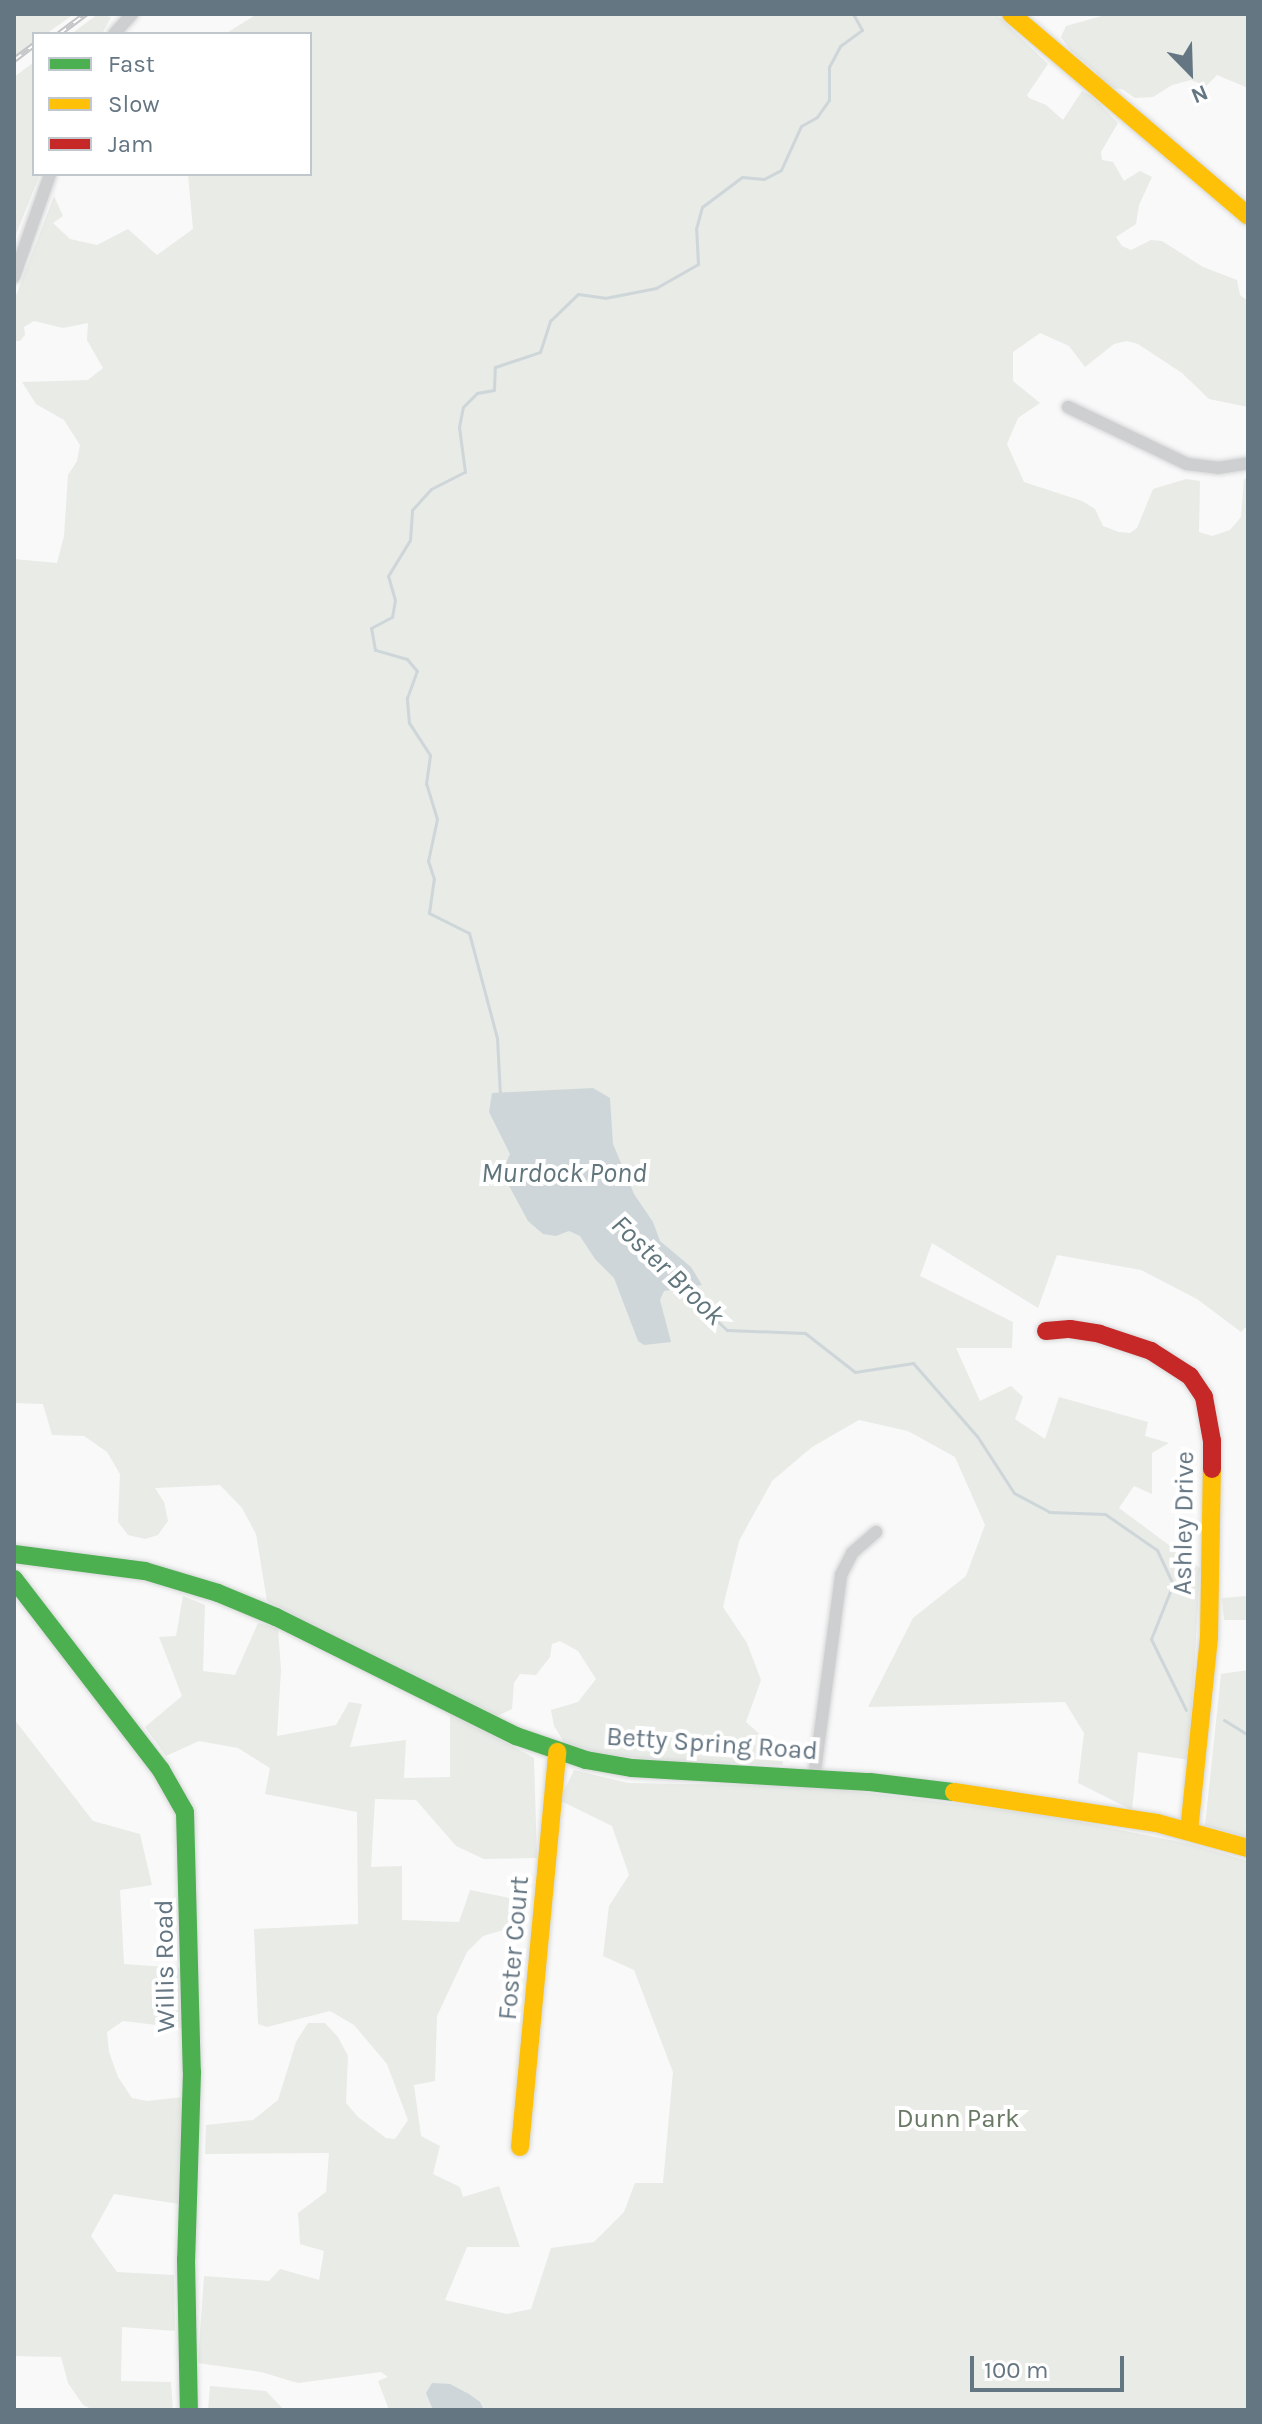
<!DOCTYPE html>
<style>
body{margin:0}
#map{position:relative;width:1262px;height:2424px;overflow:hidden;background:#f9f9f9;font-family:Karla,sans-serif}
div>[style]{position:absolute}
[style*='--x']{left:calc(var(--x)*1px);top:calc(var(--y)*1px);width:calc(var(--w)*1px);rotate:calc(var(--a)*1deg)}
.green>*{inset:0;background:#e8ebe6}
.water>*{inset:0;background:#ced6d9}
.stream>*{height:3px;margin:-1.5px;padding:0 1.5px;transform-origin:1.5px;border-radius:1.5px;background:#ced6d9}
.roads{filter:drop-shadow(0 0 2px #d5d6d7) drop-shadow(0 0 2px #d5d6d7)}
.street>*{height:12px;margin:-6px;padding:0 6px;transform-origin:6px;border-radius:6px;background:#cecfd0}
.fast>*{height:18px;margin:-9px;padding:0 9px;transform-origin:9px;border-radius:9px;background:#4caf50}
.slow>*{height:18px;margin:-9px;padding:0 9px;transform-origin:9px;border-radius:9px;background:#ffc107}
.jam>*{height:18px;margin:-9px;padding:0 9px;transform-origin:9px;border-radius:9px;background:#c62828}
.rail>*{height:6px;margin-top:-3px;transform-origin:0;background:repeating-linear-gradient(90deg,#fff 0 9px,#c3c5c6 0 18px);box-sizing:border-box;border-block:2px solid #c3c5c6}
span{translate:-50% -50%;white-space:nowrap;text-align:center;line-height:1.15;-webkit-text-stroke:8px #fff;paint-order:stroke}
.street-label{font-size:26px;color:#657683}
.park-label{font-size:26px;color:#687a64}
.water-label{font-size:28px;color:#60757c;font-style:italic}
.frame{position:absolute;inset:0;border:16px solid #657683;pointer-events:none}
.legend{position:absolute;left:32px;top:32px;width:280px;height:144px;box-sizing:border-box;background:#fff;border:2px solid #c1c8cd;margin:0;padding:10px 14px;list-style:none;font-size:24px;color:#657683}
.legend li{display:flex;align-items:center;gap:16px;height:40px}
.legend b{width:40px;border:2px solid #c1c8cd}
.north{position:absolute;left:1150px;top:32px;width:80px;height:80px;-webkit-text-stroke:6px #fff;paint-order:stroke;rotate:157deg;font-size:22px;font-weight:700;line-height:32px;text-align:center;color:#657683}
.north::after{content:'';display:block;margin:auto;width:28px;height:36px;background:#657683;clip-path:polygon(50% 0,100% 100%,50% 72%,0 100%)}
.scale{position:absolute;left:970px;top:2356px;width:154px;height:36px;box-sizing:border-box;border:4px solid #657683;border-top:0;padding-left:10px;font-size:24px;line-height:28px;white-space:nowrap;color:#657683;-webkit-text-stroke:6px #fff;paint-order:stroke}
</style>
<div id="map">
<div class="green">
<i style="clip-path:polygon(14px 14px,74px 14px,46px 34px,34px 34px,34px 43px,14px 58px)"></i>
<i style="clip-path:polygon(98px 14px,111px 17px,102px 34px,71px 34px)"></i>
<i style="clip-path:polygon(257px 14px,996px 14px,1048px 64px,1027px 95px,1029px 98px,1046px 105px,1063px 120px,1082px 91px,1093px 97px,1118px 123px,1101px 152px,1102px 160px,1113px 162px,1124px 181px,1140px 171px,1152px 177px,1139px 205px,1136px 224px,1116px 237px,1122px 246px,1131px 250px,1151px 240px,1162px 241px,1203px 267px,1237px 280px,1240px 295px,1248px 301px,1248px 407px,1209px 399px,1182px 373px,1138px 344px,1127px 341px,1114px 344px,1085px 367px,1069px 346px,1040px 333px,1013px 352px,1013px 381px,1040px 403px,1018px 418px,1007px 444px,1024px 482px,1082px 501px,1095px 509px,1103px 526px,1119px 532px,1130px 533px,1137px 528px,1153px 489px,1186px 479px,1200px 481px,1199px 532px,1212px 536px,1230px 530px,1241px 517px,1244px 479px,1248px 478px,1248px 1325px,1241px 1332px,1197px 1299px,1141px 1270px,1057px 1255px,1038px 1308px,932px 1243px,920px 1276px,1013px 1322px,1012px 1348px,956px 1348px,980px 1401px,1011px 1386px,1023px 1397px,1015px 1419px,1045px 1439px,1059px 1397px,1148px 1422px,1145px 1436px,1169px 1443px,1152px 1453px,1152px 1494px,1134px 1486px,1119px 1508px,1200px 1568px,1189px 1760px,1138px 1752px,1132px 1810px,1078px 1783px,1084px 1733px,1065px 1702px,868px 1707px,913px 1618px,966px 1576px,985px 1525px,955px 1457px,908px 1431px,859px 1420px,812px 1447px,772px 1481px,739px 1541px,723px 1607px,747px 1643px,761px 1680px,746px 1722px,763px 1737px,781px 1744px,783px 1765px,678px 1762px,570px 1752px,554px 1726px,551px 1710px,578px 1702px,596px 1679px,578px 1651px,560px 1641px,552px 1644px,550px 1657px,536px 1675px,520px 1674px,514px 1683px,512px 1709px,491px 1719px,267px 1601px,256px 1534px,242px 1508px,220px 1485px,155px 1488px,164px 1502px,168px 1521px,158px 1535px,145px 1539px,128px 1535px,118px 1522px,120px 1474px,107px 1452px,84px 1436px,52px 1435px,43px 1404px,14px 1403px,14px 559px,57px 563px,64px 536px,68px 475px,77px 461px,80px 445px,64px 420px,36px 404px,22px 382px,88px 380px,103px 368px,87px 340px,88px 323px,63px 328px,34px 321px,24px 327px,25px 335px,20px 341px,14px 341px,14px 301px,54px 196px,63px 216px,53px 223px,70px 239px,97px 245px,128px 229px,157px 255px,193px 229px,188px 174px,310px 174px,310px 34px,225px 34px)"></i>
<i style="clip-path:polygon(1109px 14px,1248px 14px,1248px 88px,1217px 75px,1206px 86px,1191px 80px,1172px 85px,1153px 97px,1135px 98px,1122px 89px,1107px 88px,1095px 71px,1070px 50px,1061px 37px,1066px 26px)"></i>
<i style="clip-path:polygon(34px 62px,34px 174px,40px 174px,14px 239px,14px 77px)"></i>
<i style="clip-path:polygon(183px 1596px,205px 1605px,203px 1671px,235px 1675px,258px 1623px,278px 1628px,281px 1670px,277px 1736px,336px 1725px,349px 1702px,362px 1704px,350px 1747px,406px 1740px,404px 1778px,450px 1777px,450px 1712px,534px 1758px,537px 1858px,484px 1859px,456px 1846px,416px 1800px,375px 1799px,371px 1867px,402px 1866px,402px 1920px,459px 1922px,470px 1890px,520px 1900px,524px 1924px,483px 1936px,467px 1952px,437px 2016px,435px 2081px,414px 2085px,421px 2136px,440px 2146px,433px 2174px,460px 2187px,463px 2197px,499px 2186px,520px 2247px,467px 2247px,445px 2300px,507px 2314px,531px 2309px,551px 2248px,594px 2242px,624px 2212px,635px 2183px,663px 2183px,673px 2072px,634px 1970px,603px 1956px,609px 1906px,629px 1875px,612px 1826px,559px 1800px,574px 1770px,628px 1783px,812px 1786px,1051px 1816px,1190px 1844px,1248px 1861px,1248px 2410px,389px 2410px,378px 2381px,388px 2377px,381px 2372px,298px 2383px,261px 2372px,198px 2363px,204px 2276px,269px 2281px,280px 2269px,319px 2280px,324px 2251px,300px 2244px,298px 2213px,326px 2192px,329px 2153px,205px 2154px,206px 2125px,253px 2120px,278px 2100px,296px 2042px,308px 2023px,325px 2023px,338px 2037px,348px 2056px,346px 2103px,358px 2117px,386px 2138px,395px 2139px,408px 2120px,387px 2064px,354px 2025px,330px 2011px,267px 2027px,258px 2024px,254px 1929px,358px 1924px,357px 1812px,265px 1794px,270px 1768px,238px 1748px,199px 1741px,166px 1756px,145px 1727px,182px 1696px,159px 1637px,176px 1636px)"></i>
<i style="clip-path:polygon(1248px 1596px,1248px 1620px,1224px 1620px,1222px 1598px)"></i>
<i style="clip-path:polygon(1248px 1670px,1248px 1838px,1205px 1826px,1221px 1674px)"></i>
<i style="clip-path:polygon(14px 1719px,93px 1821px,140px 1834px,152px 1885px,120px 1890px,124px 1964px,181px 1968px,182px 2028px,123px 2021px,107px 2032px,109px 2052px,118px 2077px,132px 2098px,147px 2101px,183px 2097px,179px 2204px,114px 2194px,91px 2236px,117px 2272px,174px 2275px,175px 2331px,122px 2327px,121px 2381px,171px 2382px,173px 2410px,94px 2410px,83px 2405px,68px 2383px,61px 2357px,14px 2356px)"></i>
<i style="clip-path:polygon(210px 2386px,266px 2391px,284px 2410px,208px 2410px)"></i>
</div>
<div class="water">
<i style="clip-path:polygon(593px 1088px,610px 1098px,613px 1144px,634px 1194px,653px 1222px,660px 1241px,691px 1267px,702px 1285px,664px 1291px,660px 1300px,671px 1342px,644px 1345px,638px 1341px,614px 1278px,595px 1259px,580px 1236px,569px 1231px,556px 1236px,543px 1234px,528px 1221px,502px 1173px,510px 1154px,489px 1112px,492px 1093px)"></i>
<i style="clip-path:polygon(432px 2383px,450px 2384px,469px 2394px,480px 2402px,484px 2410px,433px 2410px,426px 2393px)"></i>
</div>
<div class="stream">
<i style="--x:500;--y:1095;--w:57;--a:-93"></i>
<i style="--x:497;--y:1038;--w:109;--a:-104.9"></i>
<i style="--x:469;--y:933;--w:45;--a:-153.4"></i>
<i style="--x:429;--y:913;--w:34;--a:-82"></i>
<i style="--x:434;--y:879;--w:19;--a:-108"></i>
<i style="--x:428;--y:861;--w:43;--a:-77.9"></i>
<i style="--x:437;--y:819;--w:37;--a:-107"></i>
<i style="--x:426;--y:784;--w:29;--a:-82"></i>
<i style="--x:430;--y:755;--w:38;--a:-123"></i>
<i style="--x:409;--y:723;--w:25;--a:-95"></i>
<i style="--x:407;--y:698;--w:29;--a:-70"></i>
<i style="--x:417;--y:671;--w:16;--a:-130"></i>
<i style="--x:407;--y:659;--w:33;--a:-164"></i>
<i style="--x:375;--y:650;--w:22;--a:-100"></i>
<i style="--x:371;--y:628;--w:24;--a:-28"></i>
<i style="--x:392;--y:617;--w:17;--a:-80"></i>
<i style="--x:395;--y:600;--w:25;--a:-106"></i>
<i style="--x:388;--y:576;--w:42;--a:-58.6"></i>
<i style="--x:410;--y:540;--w:30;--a:-86"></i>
<i style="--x:412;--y:510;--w:28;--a:-48"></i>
<i style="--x:431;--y:489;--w:38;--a:-27"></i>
<i style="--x:465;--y:472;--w:45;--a:-97.6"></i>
<i style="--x:459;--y:427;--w:20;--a:-79"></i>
<i style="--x:463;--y:407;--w:20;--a:-45"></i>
<i style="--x:477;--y:393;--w:17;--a:-10"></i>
<i style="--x:494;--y:390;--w:23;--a:-88"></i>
<i style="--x:495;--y:367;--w:47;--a:-18.4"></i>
<i style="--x:540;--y:352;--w:33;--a:-72"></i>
<i style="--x:550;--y:321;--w:39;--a:-44"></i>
<i style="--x:578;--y:294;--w:27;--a:8"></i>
<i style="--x:605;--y:298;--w:52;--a:-11.1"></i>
<i style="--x:656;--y:288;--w:48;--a:-29.7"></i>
<i style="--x:698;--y:264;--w:35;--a:-93"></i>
<i style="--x:696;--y:229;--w:23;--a:-75"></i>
<i style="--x:702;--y:207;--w:50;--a:-36.9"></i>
<i style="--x:742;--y:177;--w:22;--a:5"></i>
<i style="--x:764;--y:179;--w:19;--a:-28"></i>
<i style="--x:781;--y:170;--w:48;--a:-65.6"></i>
<i style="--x:801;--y:126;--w:18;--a:-29"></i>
<i style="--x:817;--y:117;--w:21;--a:-55"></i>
<i style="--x:829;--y:100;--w:33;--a:-90"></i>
<i style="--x:829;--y:67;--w:24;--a:-62"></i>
<i style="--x:840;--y:46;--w:27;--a:-36"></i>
<i style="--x:862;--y:30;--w:18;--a:-119"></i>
<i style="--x:680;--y:1287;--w:64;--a:42.5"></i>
<i style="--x:727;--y:1330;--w:78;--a:2.2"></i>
<i style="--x:805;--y:1333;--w:63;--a:38"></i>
<i style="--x:855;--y:1372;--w:59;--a:-8.8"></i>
<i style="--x:913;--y:1363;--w:97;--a:48.8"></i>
<i style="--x:977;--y:1436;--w:68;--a:57"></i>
<i style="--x:1014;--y:1493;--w:40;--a:28"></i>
<i style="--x:1049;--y:1512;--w:56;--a:2"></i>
<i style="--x:1105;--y:1514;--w:63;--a:34.7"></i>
<i style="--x:1157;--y:1550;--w:38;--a:65"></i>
<i style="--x:1173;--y:1584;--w:59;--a:111.8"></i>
<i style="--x:1151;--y:1639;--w:79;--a:63.8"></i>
<i style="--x:1224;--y:1720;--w:28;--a:32"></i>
</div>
<div class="roads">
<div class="street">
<i style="--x:114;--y:34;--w:27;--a:-48"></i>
<i style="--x:14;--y:277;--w:109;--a:-70.7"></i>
<i style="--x:1068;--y:407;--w:132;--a:25.6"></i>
<i style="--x:1187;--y:464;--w:31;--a:7"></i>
<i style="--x:1218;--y:468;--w:30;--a:-9"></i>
<i style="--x:814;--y:1778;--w:205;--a:-82.4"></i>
<i style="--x:841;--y:1575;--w:25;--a:-63"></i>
<i style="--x:852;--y:1553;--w:32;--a:-41"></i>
</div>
<div class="fast">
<i style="--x:14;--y:1554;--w:132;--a:7.4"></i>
<i style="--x:145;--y:1571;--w:76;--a:16.8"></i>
<i style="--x:218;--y:1593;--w:63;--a:22.5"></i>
<i style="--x:276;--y:1617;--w:268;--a:26.4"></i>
<i style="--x:516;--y:1736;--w:74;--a:18.9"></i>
<i style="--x:586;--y:1760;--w:47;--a:9.9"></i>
<i style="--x:632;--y:1768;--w:238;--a:3.4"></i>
<i style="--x:870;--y:1782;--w:85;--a:6.8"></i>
<i style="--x:14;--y:1579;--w:241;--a:52.4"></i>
<i style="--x:161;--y:1770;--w:48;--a:60.3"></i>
<i style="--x:185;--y:1812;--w:260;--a:88.5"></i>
<i style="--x:192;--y:2072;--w:188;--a:91.8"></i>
<i style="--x:186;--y:2260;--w:150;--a:88.9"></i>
</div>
<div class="slow">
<i style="--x:1011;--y:14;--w:311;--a:40.4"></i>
<i style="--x:954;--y:1792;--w:205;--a:8.7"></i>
<i style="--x:1157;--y:1823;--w:94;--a:15.4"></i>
<i style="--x:1189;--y:1831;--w:196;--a:-84.1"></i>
<i style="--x:1209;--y:1636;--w:167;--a:-89"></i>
<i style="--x:520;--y:2147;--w:397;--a:-84.6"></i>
</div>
<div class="jam">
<i style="--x:1046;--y:1331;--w:24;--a:-5"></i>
<i style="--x:1070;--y:1329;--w:30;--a:9"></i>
<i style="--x:1100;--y:1334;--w:54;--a:18.4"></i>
<i style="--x:1151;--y:1351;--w:46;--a:32.7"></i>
<i style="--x:1190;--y:1376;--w:25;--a:56"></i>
<i style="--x:1204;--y:1397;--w:45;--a:79.7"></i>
<i style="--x:1212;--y:1441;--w:28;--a:90"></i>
</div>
</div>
<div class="rail">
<i style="--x:59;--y:34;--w:34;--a:-37"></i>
<i style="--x:14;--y:60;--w:25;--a:-37"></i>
</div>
<div class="street-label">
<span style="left:1184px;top:1523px;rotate:-89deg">Ashley Drive</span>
<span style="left:712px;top:1744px;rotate:4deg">Betty Spring Road</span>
<span style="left:514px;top:1948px;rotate:-85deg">Foster Court</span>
<span style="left:165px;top:1966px;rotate:-91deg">Willis Road</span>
</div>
<div class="park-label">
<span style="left:958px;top:2119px">Dunn Park</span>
</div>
<div class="water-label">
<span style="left:564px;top:1173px">Murdock Pond</span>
<span style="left:668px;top:1270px;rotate:44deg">Foster Brook</span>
</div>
<div class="frame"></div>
<ul class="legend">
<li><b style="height:10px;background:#4caf50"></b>Fast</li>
<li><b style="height:10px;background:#ffc107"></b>Slow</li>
<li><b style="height:10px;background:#c62828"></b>Jam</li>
</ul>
<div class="north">N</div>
<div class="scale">100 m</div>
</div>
